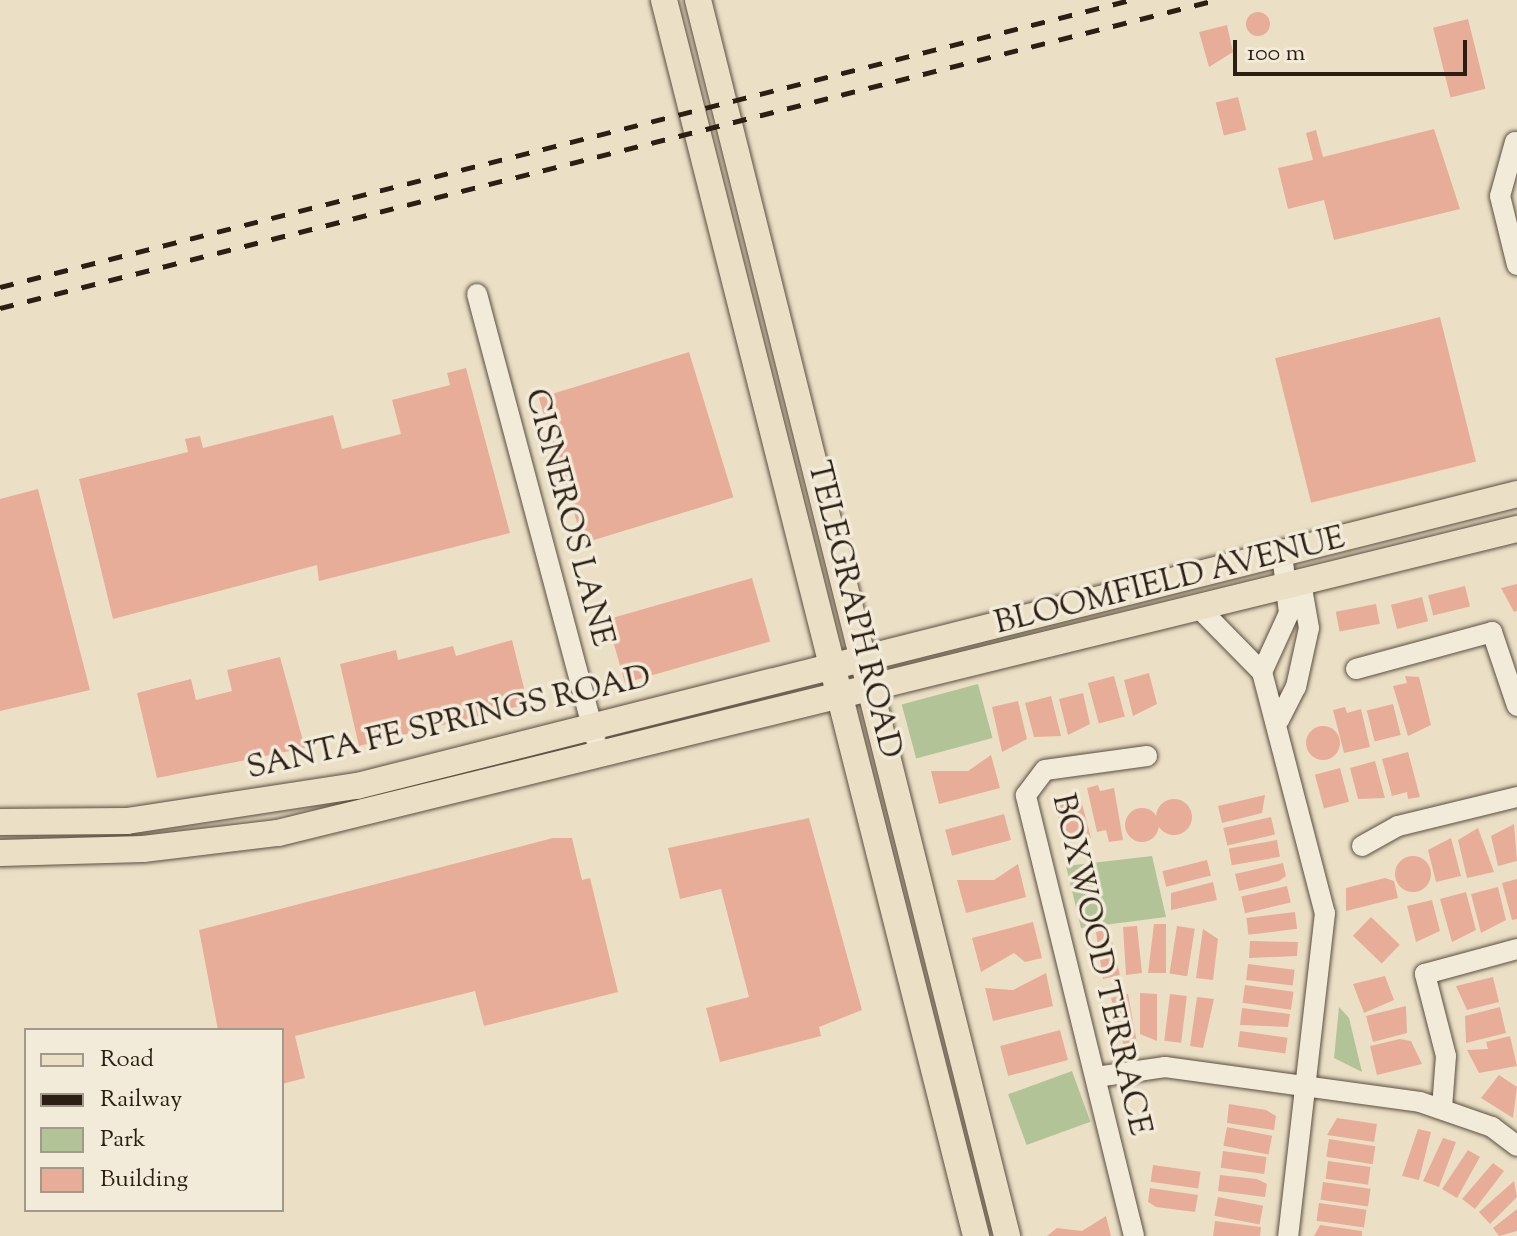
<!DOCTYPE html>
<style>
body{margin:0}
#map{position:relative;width:1517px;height:1236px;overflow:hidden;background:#ebe0c6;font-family:"Sorts Mill Goudy",serif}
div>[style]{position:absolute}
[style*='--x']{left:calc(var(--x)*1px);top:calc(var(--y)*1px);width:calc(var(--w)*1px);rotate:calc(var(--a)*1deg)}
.green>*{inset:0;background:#b3c398;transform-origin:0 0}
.building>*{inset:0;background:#e8ad98;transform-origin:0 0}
.round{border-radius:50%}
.roads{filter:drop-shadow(0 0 2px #5b4e40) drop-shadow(0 0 2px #5b4e40)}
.minor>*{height:20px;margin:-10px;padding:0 10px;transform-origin:10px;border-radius:10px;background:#f2ebda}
.major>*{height:26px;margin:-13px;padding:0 13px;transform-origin:13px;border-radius:13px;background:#ebe0c6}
.rail>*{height:5px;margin-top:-2.5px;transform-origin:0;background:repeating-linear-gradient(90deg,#2b1e13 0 14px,transparent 0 28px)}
span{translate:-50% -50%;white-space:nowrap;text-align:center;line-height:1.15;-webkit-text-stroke:7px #f2ebda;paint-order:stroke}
.street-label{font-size:32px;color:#2b1e13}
.legend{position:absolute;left:24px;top:1028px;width:260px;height:184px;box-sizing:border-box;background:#f2ebda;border:2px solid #a2998a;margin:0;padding:10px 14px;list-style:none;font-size:24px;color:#2b1e13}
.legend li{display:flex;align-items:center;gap:16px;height:40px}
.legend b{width:40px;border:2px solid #a2998a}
.scale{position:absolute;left:1233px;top:40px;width:234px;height:36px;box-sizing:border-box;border:4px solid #2b1e13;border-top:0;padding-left:10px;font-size:24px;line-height:28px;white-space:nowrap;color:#2b1e13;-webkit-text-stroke:6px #f2ebda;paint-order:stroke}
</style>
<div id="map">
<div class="green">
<i style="left:978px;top:684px;width:56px;height:79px;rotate:75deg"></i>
<i style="clip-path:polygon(1152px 856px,1166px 917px,1081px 928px,1066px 866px)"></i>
<i style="clip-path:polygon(1339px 1007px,1349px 1018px,1362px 1072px,1334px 1058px)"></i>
<i style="left:1072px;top:1071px;width:54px;height:68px;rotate:70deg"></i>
</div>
<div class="building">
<i class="round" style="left:1246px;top:12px;width:24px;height:24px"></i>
<i style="left:1468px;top:19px;width:72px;height:36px;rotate:76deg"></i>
<i style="clip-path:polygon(1227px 25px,1233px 52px,1209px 67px,1199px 32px)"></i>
<i style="left:1238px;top:97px;width:34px;height:23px;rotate:76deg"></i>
<i style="clip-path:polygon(1434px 129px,1460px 209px,1334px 240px,1324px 200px,1288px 209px,1278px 168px,1313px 160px,1306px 133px,1316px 130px,1323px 157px)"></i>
<i style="left:1440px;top:317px;width:149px;height:170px;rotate:76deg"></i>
<i style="left:689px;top:352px;width:152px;height:157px;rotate:73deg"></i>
<i style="clip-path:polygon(466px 368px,510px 533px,319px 581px,317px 565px,113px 619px,79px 479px,188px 452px,185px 439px,200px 436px,203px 448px,333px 415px,342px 449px,401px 434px,392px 400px,450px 385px,447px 373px)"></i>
<i style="clip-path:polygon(38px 489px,90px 690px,0 711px,0 499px)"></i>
<i style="left:752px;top:578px;width:66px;height:151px;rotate:74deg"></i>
<i style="clip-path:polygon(1517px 584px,1517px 611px,1514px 612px,1501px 588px)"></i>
<i style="left:1465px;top:586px;width:21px;height:38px;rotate:76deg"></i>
<i style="left:1422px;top:597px;width:25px;height:32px;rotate:76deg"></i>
<i style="left:1376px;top:604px;width:20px;height:41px;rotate:79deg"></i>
<i style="clip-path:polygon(512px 640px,528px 704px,359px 746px,340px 664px,396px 650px,398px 660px,453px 646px,456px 656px)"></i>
<i style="clip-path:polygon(280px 657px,305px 748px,157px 778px,137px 693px,191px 679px,196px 700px,232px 691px,227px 670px)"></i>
<i style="clip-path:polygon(1149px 673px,1157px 704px,1133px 716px,1124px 680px)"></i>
<i style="left:1114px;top:676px;width:42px;height:27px;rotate:75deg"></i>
<i style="clip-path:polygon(1405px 676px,1419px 677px,1431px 725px,1408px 736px,1393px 686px,1407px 683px)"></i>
<i style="clip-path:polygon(1083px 693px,1090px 724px,1068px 735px,1059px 699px)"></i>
<i style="clip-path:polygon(1051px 696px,1061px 736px,1034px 737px,1025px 703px)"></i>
<i style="clip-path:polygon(1018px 701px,1027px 739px,1002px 752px,992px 707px)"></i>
<i style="left:1393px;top:704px;width:32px;height:27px;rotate:76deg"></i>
<i style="clip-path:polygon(1345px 707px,1347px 713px,1361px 709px,1370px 747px,1344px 753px,1333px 710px)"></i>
<i class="round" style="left:1306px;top:726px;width:34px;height:34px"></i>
<i style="clip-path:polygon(1408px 752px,1420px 797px,1408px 799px,1407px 792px,1392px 796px,1382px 759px)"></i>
<i style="clip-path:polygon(991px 755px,1000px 788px,939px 804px,931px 771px,968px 771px)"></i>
<i style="clip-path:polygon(1375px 761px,1385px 798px,1358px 799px,1350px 768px)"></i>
<i style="left:1340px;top:768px;width:35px;height:26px;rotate:75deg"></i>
<i style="clip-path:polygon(1098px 785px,1100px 791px,1114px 788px,1123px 840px,1109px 842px,1106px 830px,1097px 832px,1087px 788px)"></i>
<i style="clip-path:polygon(1066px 795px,1080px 796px,1091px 838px,1070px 843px,1063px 836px,1054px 798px)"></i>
<i style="clip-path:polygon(1265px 795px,1262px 813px,1222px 823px,1218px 806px)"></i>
<i class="round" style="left:1156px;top:799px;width:36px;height:36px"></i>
<i class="round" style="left:1125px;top:808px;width:34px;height:34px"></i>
<i style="left:1004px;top:814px;width:27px;height:61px;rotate:75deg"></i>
<i style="left:1271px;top:817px;width:18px;height:49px;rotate:77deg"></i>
<i style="clip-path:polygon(809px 818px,862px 1010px,819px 1027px,821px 1036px,720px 1062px,706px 1008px,749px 997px,721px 889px,680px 899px,668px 848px)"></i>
<i style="clip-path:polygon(1514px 824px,1517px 861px,1498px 866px,1491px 836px)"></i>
<i style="clip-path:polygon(1478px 828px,1494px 872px,1467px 878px,1458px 840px)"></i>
<i style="clip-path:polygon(553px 838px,572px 838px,582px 880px,590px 878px,618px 992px,484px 1026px,475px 991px,295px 1036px,305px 1078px,282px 1084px,282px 1030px,218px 1030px,199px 930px)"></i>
<i style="clip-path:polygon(1451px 838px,1461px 876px,1436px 882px,1428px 850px)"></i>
<i style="left:1277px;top:840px;width:17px;height:49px;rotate:80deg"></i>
<i class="round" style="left:1395px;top:856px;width:36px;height:36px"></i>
<i style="left:1207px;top:860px;width:16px;height:46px;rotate:76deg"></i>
<i style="clip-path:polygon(1283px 863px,1286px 876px,1279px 881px,1239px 891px,1235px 874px)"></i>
<i style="clip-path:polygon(1018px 864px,1026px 897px,966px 913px,957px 880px,994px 880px)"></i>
<i style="clip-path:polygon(1385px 878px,1394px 881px,1398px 898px,1346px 911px,1346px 888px)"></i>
<i style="clip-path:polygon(1517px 879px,1517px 919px,1512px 920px,1502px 883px)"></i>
<i style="clip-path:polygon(1213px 882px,1217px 900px,1171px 910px,1171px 893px)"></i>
<i style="left:1287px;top:886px;width:17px;height:47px;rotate:77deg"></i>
<i style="clip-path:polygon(1498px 887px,1506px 920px,1481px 933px,1471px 894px)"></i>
<i style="clip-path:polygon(1466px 892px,1476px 930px,1452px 942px,1440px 899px)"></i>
<i style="clip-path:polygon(1432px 900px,1440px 931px,1416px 942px,1407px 906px)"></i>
<i style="left:1295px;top:912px;width:17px;height:49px;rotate:83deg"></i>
<i style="left:1371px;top:917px;width:40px;height:26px;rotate:44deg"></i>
<i style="clip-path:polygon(1033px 922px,1042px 958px,1025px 962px,1014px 953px,981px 972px,972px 938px)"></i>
<i style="clip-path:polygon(1154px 924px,1166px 924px,1166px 973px,1148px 973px)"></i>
<i style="clip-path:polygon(1137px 926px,1142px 973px,1126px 975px,1123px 927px)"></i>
<i style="left:1177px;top:926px;width:18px;height:48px;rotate:9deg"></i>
<i style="clip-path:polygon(1109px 929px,1120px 975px,1103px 979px,1096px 932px)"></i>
<i style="clip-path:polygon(1203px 929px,1218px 939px,1213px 980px,1196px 978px)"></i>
<i style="clip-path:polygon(1250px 941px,1298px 942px,1297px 956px,1249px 958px)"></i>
<i style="left:1248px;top:964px;width:47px;height:16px;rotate:7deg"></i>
<i style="clip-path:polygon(1046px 973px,1053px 1006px,993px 1021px,985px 988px,1013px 990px)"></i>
<i style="clip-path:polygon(1385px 976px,1394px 1000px,1364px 1013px,1353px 984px)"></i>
<i style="clip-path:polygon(1493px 977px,1499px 1002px,1467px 1010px,1456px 986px)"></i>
<i style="left:1245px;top:985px;width:49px;height:18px;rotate:8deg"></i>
<i style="clip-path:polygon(1140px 993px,1157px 994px,1157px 1041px,1140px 1034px)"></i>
<i style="clip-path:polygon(1128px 994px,1137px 1043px,1124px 1046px,1111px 998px)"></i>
<i style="left:1170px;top:994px;width:17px;height:47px;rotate:7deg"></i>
<i style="clip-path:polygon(1197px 997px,1214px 999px,1203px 1048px,1190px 1046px)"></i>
<i style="clip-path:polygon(1406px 1006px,1407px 1033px,1373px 1042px,1366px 1016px)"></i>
<i style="clip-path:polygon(1500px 1007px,1506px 1033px,1466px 1043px,1465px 1016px)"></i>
<i style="clip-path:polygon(1242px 1008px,1290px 1014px,1288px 1027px,1240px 1025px)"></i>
<i style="left:1060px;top:1030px;width:31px;height:62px;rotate:75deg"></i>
<i style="left:1240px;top:1031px;width:48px;height:16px;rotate:8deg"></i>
<i style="clip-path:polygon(1510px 1036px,1517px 1066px,1479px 1073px,1467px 1050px,1488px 1049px,1486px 1042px)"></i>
<i style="clip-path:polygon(1400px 1039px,1411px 1041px,1422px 1064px,1377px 1075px,1370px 1046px)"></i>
<i style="clip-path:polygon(1499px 1075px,1517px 1087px,1513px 1118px,1481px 1098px)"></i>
<i style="clip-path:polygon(1229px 1104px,1266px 1110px,1276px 1116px,1274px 1130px,1227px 1123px)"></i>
<i style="clip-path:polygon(1337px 1118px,1377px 1124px,1374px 1142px,1327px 1135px)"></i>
<i style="left:1227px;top:1127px;width:46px;height:19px;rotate:11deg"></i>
<i style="clip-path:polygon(1418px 1129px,1431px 1132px,1419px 1180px,1402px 1176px)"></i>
<i style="clip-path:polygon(1443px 1138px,1456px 1142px,1439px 1187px,1423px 1181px)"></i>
<i style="left:1329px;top:1139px;width:47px;height:18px;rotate:9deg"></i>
<i style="clip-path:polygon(1468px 1150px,1480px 1157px,1457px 1198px,1442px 1189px)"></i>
<i style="left:1223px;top:1151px;width:44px;height:17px;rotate:8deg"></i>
<i style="left:1328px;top:1161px;width:43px;height:18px;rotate:8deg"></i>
<i style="clip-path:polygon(1493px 1163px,1504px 1171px,1475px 1209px,1462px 1199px)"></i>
<i style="left:1153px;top:1165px;width:48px;height:17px;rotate:8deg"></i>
<i style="clip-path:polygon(1220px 1175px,1257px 1179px,1267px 1184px,1265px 1197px,1218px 1191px)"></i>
<i style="clip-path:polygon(1514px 1181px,1517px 1197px,1490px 1224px,1479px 1212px)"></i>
<i style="left:1323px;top:1182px;width:48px;height:18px;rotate:8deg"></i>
<i style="clip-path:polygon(1150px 1188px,1198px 1195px,1195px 1212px,1156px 1207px,1148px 1202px)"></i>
<i style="left:1218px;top:1197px;width:46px;height:19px;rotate:11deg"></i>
<i style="left:1319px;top:1203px;width:48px;height:18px;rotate:8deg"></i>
<i style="clip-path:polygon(1517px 1209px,1517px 1231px,1499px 1236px,1493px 1228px)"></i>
<i style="clip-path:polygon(1106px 1216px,1111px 1236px,1047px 1236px,1057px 1228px,1082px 1231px)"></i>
<i style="clip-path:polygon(1215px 1221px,1261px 1227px,1260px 1236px,1213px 1236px)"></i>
<i style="clip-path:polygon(1320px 1225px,1362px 1231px,1362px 1236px,1314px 1236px)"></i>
</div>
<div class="roads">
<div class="minor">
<i style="--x:1515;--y:142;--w:56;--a:105.5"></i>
<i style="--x:1500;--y:196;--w:71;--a:76.2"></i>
<i style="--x:477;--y:294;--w:460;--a:75.1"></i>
<i style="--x:1201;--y:610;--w:87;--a:45.5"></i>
<i style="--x:1262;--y:672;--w:249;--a:75.4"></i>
<i style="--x:1325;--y:913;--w:325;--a:96.5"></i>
<i style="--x:1356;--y:669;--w:141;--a:-15.2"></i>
<i style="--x:1492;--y:632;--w:78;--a:71.3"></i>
<i style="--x:1262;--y:672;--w:65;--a:-65.4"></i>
<i style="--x:1289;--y:613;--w:60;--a:-96.7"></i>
<i style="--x:1279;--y:720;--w:37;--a:-63"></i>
<i style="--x:1296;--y:687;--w:60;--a:-77.6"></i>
<i style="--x:1309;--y:628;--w:35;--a:-100"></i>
<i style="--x:1303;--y:594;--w:14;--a:-146"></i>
<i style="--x:1362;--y:846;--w:41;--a:-29.1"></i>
<i style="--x:1398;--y:826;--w:122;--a:-13.7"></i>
<i style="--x:1096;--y:1077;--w:70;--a:-8.2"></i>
<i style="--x:1165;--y:1067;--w:257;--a:7.8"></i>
<i style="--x:1420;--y:1102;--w:76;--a:19.1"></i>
<i style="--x:1492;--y:1127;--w:31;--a:37"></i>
<i style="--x:1442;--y:1108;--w:52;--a:-85.6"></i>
<i style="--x:1446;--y:1056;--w:85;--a:-104.4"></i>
<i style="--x:1425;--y:974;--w:95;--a:-15.2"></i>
<i style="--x:1134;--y:1236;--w:454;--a:-103.8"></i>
<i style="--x:1026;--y:795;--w:31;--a:-53"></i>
<i style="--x:1045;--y:770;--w:103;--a:-7.8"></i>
</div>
<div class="major">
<i style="--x:664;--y:0;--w:1275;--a:75.83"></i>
<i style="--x:698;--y:0;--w:1274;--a:75.96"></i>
<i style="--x:0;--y:822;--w:127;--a:-0.5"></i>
<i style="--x:127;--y:821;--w:233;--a:-8.7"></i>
<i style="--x:357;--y:786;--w:1196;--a:-14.13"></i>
<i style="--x:0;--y:853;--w:143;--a:-1.6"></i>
<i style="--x:143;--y:849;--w:136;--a:-6.8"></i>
<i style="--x:278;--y:833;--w:1276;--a:-13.79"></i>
</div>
</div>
<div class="rail">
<i style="--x:0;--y:287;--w:1166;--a:-14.25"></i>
<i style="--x:0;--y:308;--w:1253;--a:-14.22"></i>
</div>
<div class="street-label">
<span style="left:568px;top:518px;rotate:75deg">CISNEROS LANE</span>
<span style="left:1170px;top:582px;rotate:-14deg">BLOOMFIELD AVENUE</span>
<span style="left:853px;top:610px;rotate:76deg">TELEGRAPH ROAD</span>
<span style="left:449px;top:724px;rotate:-13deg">SANTA FE SPRINGS ROAD</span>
<span style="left:1100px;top:965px;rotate:77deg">BOXWOOD TERRACE</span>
</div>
<ul class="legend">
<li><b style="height:10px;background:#ebe0c6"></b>Road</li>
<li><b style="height:10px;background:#2b1e13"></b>Railway</li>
<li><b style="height:22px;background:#b3c398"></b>Park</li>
<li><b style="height:22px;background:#e8ad98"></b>Building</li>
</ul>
<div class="scale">100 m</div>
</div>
